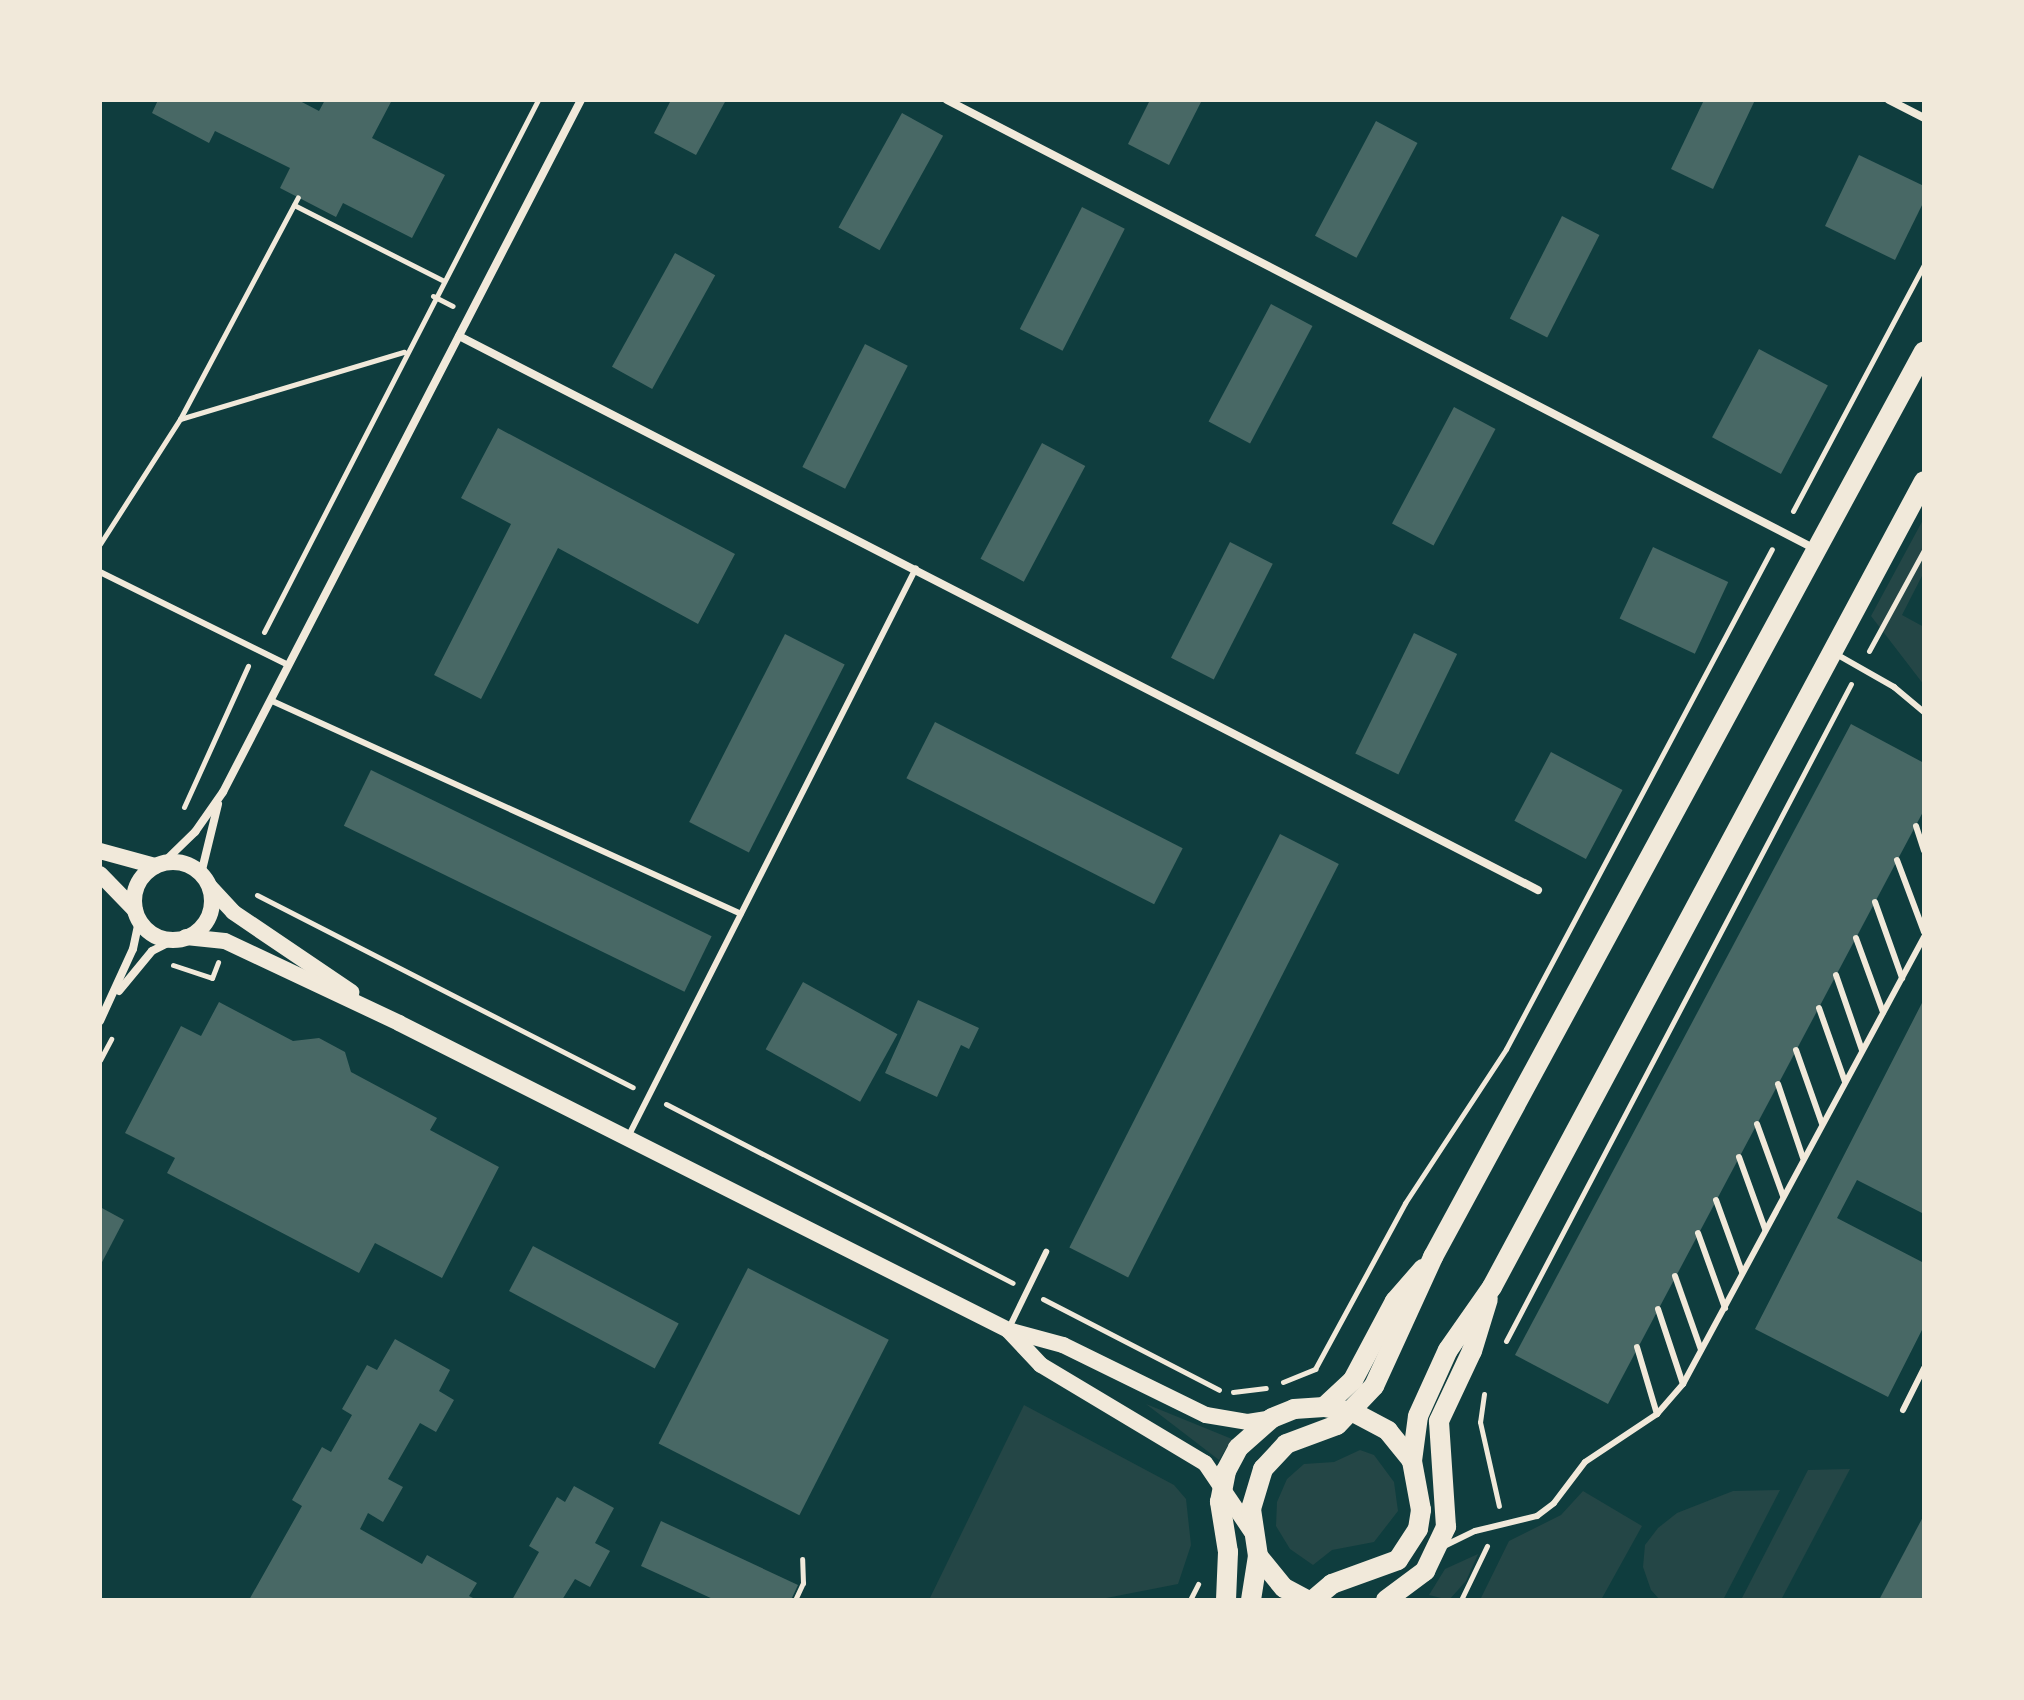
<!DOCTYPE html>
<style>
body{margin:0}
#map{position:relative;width:2024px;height:1700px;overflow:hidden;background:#0f3d3e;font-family:"Public Sans",sans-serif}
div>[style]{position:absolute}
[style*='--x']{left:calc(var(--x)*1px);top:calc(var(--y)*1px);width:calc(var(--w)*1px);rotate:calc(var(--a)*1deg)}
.green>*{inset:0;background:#244646}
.building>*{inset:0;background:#486865;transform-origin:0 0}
.path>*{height:5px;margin:-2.5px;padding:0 2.5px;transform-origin:2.5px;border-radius:2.5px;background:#f1e9da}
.service>*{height:6px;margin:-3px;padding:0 3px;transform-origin:3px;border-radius:3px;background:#f1e9da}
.minor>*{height:8px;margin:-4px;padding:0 4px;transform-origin:4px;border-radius:4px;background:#f1e9da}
.secondary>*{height:16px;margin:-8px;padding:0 8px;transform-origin:8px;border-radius:8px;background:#f1e9da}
.secondary>.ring{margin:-8px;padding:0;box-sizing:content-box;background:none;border:16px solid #f1e9da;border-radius:50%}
.primary>*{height:20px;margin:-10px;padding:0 10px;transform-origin:10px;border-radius:10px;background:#f1e9da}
span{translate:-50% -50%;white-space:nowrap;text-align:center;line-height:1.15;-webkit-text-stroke:6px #f1e9da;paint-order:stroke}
.frame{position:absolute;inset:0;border:102px solid #f1e9da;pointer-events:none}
</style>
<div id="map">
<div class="green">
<i style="clip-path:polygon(1924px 518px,1924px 572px,1902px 615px,1924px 627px,1924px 685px,1871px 616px)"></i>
<i style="clip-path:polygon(1146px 1404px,1232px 1439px,1219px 1460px)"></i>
<i style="clip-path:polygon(1024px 1405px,1174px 1485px,1186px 1499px,1191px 1545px,1178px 1584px,1096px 1600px,929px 1600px)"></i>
<i style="clip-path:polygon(1360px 1450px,1374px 1455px,1394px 1482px,1398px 1511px,1374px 1542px,1332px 1550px,1313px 1565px,1290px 1549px,1276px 1526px,1277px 1502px,1287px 1479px,1304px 1464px,1334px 1462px)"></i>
<i style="clip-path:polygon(1850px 1469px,1781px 1600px,1741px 1600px,1808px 1470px)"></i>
<i style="clip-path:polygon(1780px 1490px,1723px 1600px,1660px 1600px,1651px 1590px,1643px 1567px,1645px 1545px,1658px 1528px,1677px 1513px,1733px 1491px)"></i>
<i style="clip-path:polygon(1583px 1491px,1642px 1526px,1601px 1600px,1480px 1600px,1509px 1541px,1561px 1515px)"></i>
<i style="clip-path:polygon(1478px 1554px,1466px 1581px,1449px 1600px,1429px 1595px,1445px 1569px)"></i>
</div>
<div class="building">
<i style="clip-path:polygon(158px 100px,298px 100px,319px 111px,325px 100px,392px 100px,372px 138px,445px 175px,412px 238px,343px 203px,336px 217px,280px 188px,290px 168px,215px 131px,209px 143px,152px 113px)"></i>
<i style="clip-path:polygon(671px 100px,726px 100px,696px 155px,654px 133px)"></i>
<i style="clip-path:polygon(1150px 100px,1202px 100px,1169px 165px,1128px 144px)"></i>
<i style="clip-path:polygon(1704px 100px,1755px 100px,1713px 189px,1671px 169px)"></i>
<i style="left:902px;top:113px;width:47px;height:131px;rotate:29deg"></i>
<i style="left:1376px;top:121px;width:47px;height:130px;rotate:28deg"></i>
<i style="clip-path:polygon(1859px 155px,1924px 186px,1924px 201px,1895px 260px,1825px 226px)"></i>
<i style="left:1082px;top:207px;width:48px;height:137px;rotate:27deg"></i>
<i style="left:1562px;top:216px;width:42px;height:115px;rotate:27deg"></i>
<i style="left:675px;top:253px;width:46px;height:130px;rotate:29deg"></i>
<i style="left:1271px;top:304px;width:47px;height:133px;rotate:28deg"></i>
<i style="left:865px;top:344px;width:48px;height:138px;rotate:27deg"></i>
<i style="left:1759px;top:349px;width:78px;height:100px;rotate:28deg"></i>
<i style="left:1454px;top:407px;width:47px;height:132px;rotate:28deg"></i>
<i style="clip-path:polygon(498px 428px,735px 554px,698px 624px,558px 548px,481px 699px,434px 675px,511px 524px,461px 498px)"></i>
<i style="left:1042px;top:443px;width:49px;height:131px;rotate:28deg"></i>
<i style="left:1230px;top:542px;width:48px;height:130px;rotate:27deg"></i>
<i style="left:1653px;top:547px;width:83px;height:79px;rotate:25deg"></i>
<i style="left:1414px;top:633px;width:48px;height:134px;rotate:26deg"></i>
<i style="left:785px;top:634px;width:67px;height:211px;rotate:27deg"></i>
<i style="left:935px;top:722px;width:278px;height:63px;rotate:27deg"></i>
<i style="clip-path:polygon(1851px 724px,1924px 763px,1924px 810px,1608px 1404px,1515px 1355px)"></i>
<i style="left:1551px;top:752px;width:81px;height:78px;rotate:28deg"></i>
<i style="left:371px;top:770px;width:379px;height:62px;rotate:26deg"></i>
<i style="left:1280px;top:834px;width:66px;height:464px;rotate:27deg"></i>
<i style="left:803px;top:982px;width:108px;height:77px;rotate:29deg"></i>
<i style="clip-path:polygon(1924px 999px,1924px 1214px,1857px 1180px,1837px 1218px,1924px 1263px,1924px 1326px,1888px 1397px,1755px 1329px)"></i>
<i style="clip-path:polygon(918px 1000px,979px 1028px,969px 1049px,961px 1045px,937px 1097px,885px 1073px)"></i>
<i style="clip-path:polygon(219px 1002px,293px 1041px,319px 1038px,345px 1052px,351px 1072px,437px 1118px,430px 1130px,499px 1167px,442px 1278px,375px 1243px,359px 1273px,167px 1173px,175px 1158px,125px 1133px,181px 1026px,201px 1036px)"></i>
<i style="clip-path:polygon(100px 1207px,124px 1220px,100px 1266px)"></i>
<i style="left:533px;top:1246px;width:165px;height:51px;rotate:28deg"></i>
<i style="left:748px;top:1268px;width:158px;height:197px;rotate:27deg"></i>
<i style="clip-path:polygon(395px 1339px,450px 1370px,439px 1391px,454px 1400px,436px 1432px,420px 1423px,388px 1479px,403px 1487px,383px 1522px,368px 1513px,360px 1529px,422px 1564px,427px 1555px,477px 1583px,469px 1596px,477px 1600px,249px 1600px,302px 1506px,292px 1500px,322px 1447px,331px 1452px,352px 1415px,342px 1409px,367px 1365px,377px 1370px)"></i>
<i style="clip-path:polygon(574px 1486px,614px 1508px,595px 1543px,610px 1551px,590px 1587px,575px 1579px,562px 1600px,512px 1600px,539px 1552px,529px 1546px,557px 1497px,565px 1502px)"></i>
<i style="clip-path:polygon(1924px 1515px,1924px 1600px,1879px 1600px)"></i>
<i style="clip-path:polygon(661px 1521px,798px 1585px,791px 1600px,715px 1600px,641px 1566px)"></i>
</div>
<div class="path">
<i style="--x:294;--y:205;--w:166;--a:26.9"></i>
<i style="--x:433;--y:296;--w:22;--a:27"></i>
<i style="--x:180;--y:419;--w:251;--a:-62"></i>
<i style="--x:1793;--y:511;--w:279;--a:-62"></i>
<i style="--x:100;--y:544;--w:148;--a:-57.4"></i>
<i style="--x:180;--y:419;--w:234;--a:-16.7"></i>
<i style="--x:264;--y:632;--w:598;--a:-62.75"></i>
<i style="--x:1869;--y:651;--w:115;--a:-61.4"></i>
<i style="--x:184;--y:807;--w:155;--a:-65.6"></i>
<i style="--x:257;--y:895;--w:422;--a:27.1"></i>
<i style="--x:173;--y:965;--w:41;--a:18.4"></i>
<i style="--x:212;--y:978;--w:17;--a:-69"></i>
<i style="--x:100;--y:1060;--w:24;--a:-62"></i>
<i style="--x:666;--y:1104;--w:390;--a:27.3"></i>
<i style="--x:1043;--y:1299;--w:198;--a:27.3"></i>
<i style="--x:1506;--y:1341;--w:742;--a:-62.3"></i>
<i style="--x:1283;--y:1382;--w:35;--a:-22"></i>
<i style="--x:1315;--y:1369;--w:189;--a:-61.5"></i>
<i style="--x:1405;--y:1203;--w:184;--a:-56.7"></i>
<i style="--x:1506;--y:1049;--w:566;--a:-61.99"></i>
<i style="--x:1233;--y:1392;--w:33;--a:-7"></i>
<i style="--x:1484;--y:1394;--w:28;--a:98"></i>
<i style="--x:1480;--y:1422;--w:86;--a:77.3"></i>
<i style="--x:795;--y:1600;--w:19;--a:-65"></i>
<i style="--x:803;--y:1583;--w:24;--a:-92"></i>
<i style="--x:1190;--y:1600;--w:18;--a:-63"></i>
<i style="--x:1461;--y:1600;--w:60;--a:-64.3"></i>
</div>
<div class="service">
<i style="--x:100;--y:572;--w:210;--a:26.3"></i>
<i style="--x:1836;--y:654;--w:67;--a:29.6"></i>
<i style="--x:1894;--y:687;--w:39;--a:40"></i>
<i style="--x:270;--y:700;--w:517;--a:24.43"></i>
<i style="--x:1916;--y:826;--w:26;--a:72"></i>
<i style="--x:1897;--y:860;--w:77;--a:69.4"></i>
<i style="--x:1875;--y:902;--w:81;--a:70.4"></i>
<i style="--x:1856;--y:938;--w:79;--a:70"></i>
<i style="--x:1836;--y:975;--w:79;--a:70.9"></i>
<i style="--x:1819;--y:1008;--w:78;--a:70.6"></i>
<i style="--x:1796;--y:1050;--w:78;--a:70.6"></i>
<i style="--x:1778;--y:1084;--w:78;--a:71.3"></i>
<i style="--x:1757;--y:1124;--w:77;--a:70.1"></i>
<i style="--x:629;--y:1135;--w:635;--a:-63.15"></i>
<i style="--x:1739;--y:1157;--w:77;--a:70.1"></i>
<i style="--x:1716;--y:1200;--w:77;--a:70.1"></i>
<i style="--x:1698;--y:1233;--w:80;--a:70.2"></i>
<i style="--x:1675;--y:1276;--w:78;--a:70.6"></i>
<i style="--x:1658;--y:1309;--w:79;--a:71.6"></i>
<i style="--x:1009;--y:1328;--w:85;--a:-64"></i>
<i style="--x:1637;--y:1347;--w:70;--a:73.4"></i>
<i style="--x:1903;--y:1410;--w:47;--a:-63.4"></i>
<i style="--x:1444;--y:1546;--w:34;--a:-26"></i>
<i style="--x:1475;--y:1531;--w:64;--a:-13.6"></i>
<i style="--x:1537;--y:1516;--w:21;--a:-37"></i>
<i style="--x:1554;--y:1503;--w:51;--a:-52.9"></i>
<i style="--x:1585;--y:1462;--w:87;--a:-33.7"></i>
<i style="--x:1657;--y:1414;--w:40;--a:-49"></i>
<i style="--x:1683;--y:1384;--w:508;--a:-61.67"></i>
</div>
<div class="minor">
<i style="--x:947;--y:100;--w:979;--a:27.35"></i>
<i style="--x:1889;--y:100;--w:39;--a:27"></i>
<i style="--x:459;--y:336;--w:1213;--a:27.18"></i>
<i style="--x:163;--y:863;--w:45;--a:-44.1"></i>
<i style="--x:195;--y:832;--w:49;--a:-55"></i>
<i style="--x:223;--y:792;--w:779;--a:-62.65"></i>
<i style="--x:201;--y:874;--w:72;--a:-76.3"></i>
<i style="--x:119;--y:991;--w:52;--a:-50.5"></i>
<i style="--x:152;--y:951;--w:25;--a:-27"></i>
<i style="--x:100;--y:1021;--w:79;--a:-65.4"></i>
<i style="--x:133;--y:949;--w:30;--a:-78"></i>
</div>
<div class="secondary">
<i style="--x:100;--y:851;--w:57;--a:15.3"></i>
<i class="ring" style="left:134px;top:862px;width:62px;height:62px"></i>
<i style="--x:100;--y:874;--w:50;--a:45.8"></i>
<i style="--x:210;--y:887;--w:34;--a:47"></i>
<i style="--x:233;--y:912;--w:143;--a:34.1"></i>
<i style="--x:186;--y:937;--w:39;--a:6"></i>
<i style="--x:225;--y:941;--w:192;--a:25.2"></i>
<i style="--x:399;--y:1023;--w:682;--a:26.75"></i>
<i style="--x:1008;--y:1330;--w:57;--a:15.3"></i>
<i style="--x:1063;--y:1345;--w:159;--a:26.1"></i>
<i style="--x:1206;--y:1415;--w:43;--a:9.5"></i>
<i style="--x:1248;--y:1422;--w:24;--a:-9"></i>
<i style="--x:1008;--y:1330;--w:48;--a:46.7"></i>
<i style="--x:1041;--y:1365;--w:191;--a:30.9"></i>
<i style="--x:1205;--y:1463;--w:82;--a:55.9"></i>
</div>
<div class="primary">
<i style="--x:1324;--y:1407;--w:40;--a:-43"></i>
<i style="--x:1353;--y:1380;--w:89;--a:-62"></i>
<i style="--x:1395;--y:1301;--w:43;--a:-48.8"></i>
<i style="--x:1412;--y:1461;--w:45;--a:-82.4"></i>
<i style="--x:1418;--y:1416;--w:72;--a:-65.6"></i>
<i style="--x:1448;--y:1350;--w:77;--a:-55.1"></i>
<i style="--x:1492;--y:1287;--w:914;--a:-61.81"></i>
<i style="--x:1226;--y:1600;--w:48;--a:-87.6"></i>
<i style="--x:1228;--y:1552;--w:51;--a:-99.1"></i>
<i style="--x:1220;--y:1502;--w:32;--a:-79"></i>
<i style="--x:1226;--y:1471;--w:26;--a:-62"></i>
<i style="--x:1238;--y:1448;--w:45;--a:-41.4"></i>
<i style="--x:1272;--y:1418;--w:24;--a:-22"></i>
<i style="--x:1294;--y:1409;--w:30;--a:-4"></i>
<i style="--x:1324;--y:1407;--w:29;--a:10"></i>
<i style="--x:1353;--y:1412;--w:40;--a:28"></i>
<i style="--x:1388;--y:1431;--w:38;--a:51"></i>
<i style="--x:1412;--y:1461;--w:50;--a:79.6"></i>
<i style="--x:1421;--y:1510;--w:19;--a:99"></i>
<i style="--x:1418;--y:1529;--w:37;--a:123"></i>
<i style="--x:1398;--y:1560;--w:70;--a:160"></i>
<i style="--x:1332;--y:1584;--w:25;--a:140"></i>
<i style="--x:1251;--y:1600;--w:45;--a:-81"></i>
<i style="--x:1307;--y:1600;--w:26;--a:-152"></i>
<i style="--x:1284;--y:1588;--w:41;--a:-129.1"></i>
<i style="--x:1258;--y:1556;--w:48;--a:-98.5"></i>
<i style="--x:1251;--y:1509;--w:42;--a:-73.3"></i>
<i style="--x:1263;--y:1469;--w:34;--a:-47"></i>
<i style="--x:1286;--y:1444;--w:54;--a:-20.4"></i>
<i style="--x:1337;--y:1425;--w:54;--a:-46.5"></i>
<i style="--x:1374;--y:1386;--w:142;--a:-65.4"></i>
<i style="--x:1433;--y:1257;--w:1030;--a:-61.54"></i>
<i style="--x:1386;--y:1600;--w:49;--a:-36.6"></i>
<i style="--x:1425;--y:1571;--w:49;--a:-64.5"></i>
<i style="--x:1446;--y:1527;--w:106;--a:-93.8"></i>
<i style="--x:1439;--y:1421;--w:77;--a:-64.8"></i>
<i style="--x:1472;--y:1351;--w:54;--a:-72.9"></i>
</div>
<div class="frame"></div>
</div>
